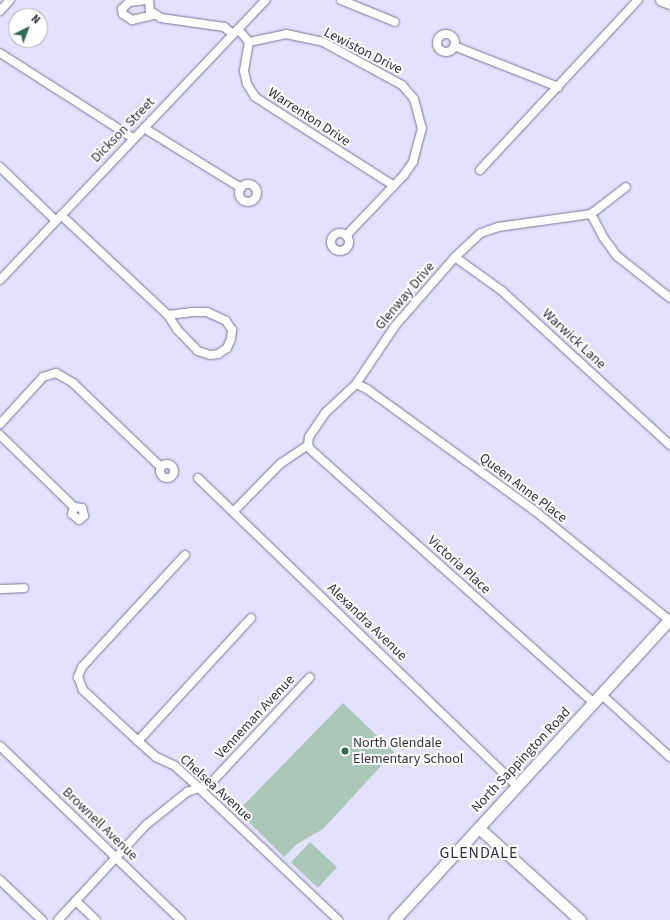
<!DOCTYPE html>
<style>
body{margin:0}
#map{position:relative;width:670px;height:920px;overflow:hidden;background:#e3e1fc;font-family:"Source Sans 3",sans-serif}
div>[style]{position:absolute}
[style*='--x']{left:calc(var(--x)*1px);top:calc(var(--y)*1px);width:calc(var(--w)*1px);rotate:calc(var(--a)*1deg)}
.green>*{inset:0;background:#abc7b8;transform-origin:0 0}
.roads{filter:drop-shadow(0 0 1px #787694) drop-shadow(0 0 1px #787694)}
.street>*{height:8px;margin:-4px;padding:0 4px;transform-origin:4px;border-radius:4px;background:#fff}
.street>.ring{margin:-4px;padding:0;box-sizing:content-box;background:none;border:8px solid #fff;border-radius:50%}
.secondary>*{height:11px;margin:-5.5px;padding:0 5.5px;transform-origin:5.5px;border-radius:5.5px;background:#fff}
.primary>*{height:12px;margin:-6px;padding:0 6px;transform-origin:6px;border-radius:6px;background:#fff}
.dots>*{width:11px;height:11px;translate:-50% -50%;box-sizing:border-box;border:2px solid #fff;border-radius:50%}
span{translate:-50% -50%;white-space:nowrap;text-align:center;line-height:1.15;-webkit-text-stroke:4px #fff;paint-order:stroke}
.street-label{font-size:14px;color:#31313e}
.poi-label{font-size:14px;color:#31313e}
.left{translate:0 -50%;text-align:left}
.quarter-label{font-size:16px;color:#2f2c46;letter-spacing:1px}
.north{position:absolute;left:8px;top:8px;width:40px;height:40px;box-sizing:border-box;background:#fff;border:1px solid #adadb2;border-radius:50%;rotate:42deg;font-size:11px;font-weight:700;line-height:16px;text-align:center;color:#31313e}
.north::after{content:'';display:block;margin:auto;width:14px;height:18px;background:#326950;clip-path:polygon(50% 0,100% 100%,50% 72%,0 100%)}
</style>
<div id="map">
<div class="green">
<i style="clip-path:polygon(343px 703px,394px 752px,323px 829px,297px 844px,284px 857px,238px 811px)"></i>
<i style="left:310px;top:842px;width:37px;height:28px;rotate:43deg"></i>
</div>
<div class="roads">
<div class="street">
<i style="--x:146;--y:0;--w:17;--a:173"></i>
<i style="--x:129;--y:2;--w:10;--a:135"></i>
<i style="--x:122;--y:9;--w:5;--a:79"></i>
<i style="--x:123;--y:14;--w:11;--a:34"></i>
<i style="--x:132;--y:20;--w:23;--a:-13"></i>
<i style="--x:149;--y:0;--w:11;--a:85"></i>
<i style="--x:150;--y:11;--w:13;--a:32"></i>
<i style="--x:161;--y:18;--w:64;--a:8.1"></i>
<i style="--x:224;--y:27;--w:11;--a:38"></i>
<i style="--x:341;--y:0;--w:58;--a:22.2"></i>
<i style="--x:0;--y:11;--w:15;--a:-48"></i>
<i style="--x:238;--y:29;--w:17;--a:50"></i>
<i style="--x:249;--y:42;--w:29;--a:100"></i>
<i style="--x:244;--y:71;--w:13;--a:77"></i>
<i style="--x:247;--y:84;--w:15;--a:58"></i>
<i style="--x:255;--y:97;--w:165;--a:32.6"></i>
<i class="ring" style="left:437px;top:34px;width:10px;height:10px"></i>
<i style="--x:249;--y:42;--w:38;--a:-12"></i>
<i style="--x:286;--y:34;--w:38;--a:12"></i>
<i style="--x:323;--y:42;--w:90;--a:28.6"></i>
<i style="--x:402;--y:85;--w:18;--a:49"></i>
<i style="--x:414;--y:99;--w:30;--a:75"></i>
<i style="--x:422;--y:128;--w:35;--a:105"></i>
<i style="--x:413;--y:162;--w:16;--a:125"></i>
<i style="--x:404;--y:175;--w:84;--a:133.6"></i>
<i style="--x:454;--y:46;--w:112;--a:21.5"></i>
<i style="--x:0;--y:53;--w:158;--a:32.6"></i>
<i style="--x:144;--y:128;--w:114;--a:31.7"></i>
<i style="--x:0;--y:167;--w:76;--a:43.9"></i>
<i style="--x:480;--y:170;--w:232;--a:-47.1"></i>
<i class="ring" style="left:239px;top:184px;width:10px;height:10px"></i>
<i style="--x:591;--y:214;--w:26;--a:62"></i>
<i style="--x:603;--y:237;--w:24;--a:54"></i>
<i style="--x:617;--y:256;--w:68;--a:38.4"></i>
<i style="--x:61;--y:215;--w:146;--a:43.1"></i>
<i class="ring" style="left:331px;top:233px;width:10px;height:10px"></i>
<i style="--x:455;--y:257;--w:58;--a:35.9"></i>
<i style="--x:502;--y:291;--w:228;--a:42.5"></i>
<i style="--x:0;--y:280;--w:386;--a:-46.5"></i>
<i style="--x:191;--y:312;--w:16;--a:0"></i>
<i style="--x:207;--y:312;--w:21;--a:25"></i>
<i style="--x:226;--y:321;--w:11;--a:56"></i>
<i style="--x:232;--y:330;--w:9;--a:96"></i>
<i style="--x:231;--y:339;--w:10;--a:114"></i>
<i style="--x:227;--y:348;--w:11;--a:146"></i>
<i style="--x:218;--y:354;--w:8;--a:173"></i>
<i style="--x:210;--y:355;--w:13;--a:-162"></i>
<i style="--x:198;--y:351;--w:30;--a:-134"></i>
<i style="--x:177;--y:329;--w:17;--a:-123"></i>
<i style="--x:168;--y:315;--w:23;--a:-7"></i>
<i style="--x:356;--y:384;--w:12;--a:24"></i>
<i style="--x:367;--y:389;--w:208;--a:36"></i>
<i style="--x:535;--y:511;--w:173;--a:39.1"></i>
<i style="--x:0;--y:424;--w:64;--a:-47.5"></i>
<i style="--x:43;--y:377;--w:14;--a:-17"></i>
<i style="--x:56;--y:373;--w:20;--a:30"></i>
<i style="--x:73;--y:383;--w:122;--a:43.7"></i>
<i style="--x:0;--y:435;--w:103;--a:44.2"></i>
<i style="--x:74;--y:507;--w:8;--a:7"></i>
<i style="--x:82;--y:508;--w:8;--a:76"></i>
<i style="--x:84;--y:516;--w:6;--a:141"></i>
<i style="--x:79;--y:520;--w:9;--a:-139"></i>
<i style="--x:72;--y:514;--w:7;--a:-74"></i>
<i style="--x:308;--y:445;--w:4;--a:63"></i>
<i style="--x:310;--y:449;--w:381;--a:41.8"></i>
<i class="ring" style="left:160px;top:464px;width:6px;height:6px"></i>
<i style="--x:198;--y:478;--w:443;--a:44"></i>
<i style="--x:234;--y:511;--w:66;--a:-45.6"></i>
<i style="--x:280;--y:464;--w:34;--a:-34"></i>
<i style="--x:308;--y:445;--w:8;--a:-83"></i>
<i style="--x:309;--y:437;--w:29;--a:-56"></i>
<i style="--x:325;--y:413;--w:42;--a:-43.1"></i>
<i style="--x:356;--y:384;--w:70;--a:-56.1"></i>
<i style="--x:395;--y:326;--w:91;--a:-49"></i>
<i style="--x:455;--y:257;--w:35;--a:-43"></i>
<i style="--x:481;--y:233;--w:18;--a:-19"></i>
<i style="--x:498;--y:227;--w:94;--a:-8"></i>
<i style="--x:591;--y:214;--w:44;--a:-37.6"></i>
<i style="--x:185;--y:555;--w:152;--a:132.6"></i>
<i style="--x:82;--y:667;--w:11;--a:112"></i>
<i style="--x:78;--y:677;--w:14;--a:69"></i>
<i style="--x:83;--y:690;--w:75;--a:42.8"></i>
<i style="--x:138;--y:741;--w:24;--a:42"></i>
<i style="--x:156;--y:757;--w:21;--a:25"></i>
<i style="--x:175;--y:766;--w:31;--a:42"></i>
<i style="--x:198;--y:787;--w:193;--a:43.5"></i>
<i style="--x:0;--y:589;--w:24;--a:-2"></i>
<i style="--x:602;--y:695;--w:92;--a:42.4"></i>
<i style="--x:138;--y:741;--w:167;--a:-47.4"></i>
<i style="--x:0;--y:746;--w:251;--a:43.9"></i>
<i style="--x:0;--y:880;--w:58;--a:43.6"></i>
<i style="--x:76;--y:901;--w:28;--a:44"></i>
<i style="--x:58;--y:920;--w:129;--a:-47.2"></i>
<i style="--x:146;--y:825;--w:53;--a:-38.8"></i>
<i style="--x:187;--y:792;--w:24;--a:-19"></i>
<i style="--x:210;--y:784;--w:146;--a:-46.9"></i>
</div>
<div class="secondary">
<i style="--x:479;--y:828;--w:137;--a:42.3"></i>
<i style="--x:394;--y:920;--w:408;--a:-47.5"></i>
</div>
<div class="primary">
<i style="--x:662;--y:0;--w:9;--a:21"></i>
</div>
</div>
<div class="dots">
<i style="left:345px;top:751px;background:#326950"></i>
</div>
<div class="street-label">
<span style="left:363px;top:51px;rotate:27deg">Lewiston Drive</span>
<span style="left:309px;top:117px;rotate:33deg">Warrenton Drive</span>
<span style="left:123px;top:130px;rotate:-46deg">Dickson Street</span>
<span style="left:405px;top:296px;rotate:-50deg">Glenway Drive</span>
<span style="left:574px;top:339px;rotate:43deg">Warwick Lane</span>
<span style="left:523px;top:488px;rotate:37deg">Queen Anne Place</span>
<span style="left:459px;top:565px;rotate:42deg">Victoria Place</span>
<span style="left:367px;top:622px;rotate:44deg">Alexandra Avenue</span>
<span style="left:255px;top:717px;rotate:-47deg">Venneman Avenue</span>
<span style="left:521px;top:760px;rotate:-47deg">North Sappington Road</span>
<span style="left:216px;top:788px;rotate:42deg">Chelsea Avenue</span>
<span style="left:100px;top:824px;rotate:44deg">Brownell Avenue</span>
</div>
<div class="poi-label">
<span class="left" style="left:353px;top:751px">North Glendale<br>Elementary School</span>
</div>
<div class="quarter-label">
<span style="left:479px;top:853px">GLENDALE</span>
</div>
<div class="north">N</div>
</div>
